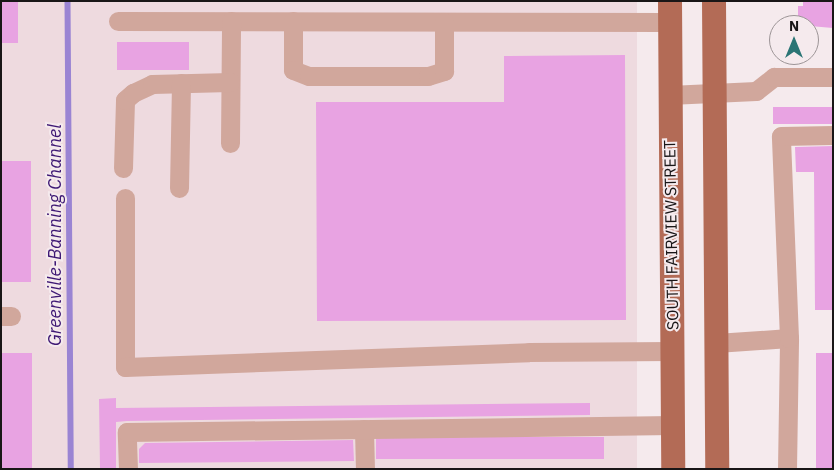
<!DOCTYPE html>
<style>
body{margin:0}
#map{position:relative;width:834px;height:470px;overflow:hidden;background:#f5eaed;font-family:"IBM Plex Sans",sans-serif}
div>[style]{position:absolute}
[style*='--x']{left:calc(var(--x)*1px);top:calc(var(--y)*1px);width:calc(var(--w)*1px);rotate:calc(var(--a)*1deg)}
.built>*{inset:0;background:#eedadf;transform-origin:0 0}
.stream>*{height:5.5px;margin:-2.75px;padding:0 2.75px;transform-origin:2.75px;border-radius:2.75px;background:#9a84d3}
.building>*{inset:0;background:#e8a3e2;transform-origin:0 0}
.minor>*{height:19px;margin:-9.5px;padding:0 9.5px;transform-origin:9.5px;border-radius:9.5px;background:#d1a79c}
.major>*{height:24px;margin:-12px;padding:0 12px;transform-origin:12px;border-radius:12px;background:#b36b56}
span{translate:-50% -50%;white-space:nowrap;text-align:center;line-height:1.15;-webkit-text-stroke:4px #f5eaed;paint-order:stroke}
.street-label{font-size:16px;color:#191617}
.water-label{font-size:18px;color:#3e1874;font-style:italic}
.frame{position:absolute;inset:0;border:2px solid #191617;pointer-events:none}
.north{position:absolute;left:769px;top:15px;width:50px;height:50px;box-sizing:border-box;background:#f5eaed;border:1px solid #9d9597;border-radius:50%;rotate:0deg;font-size:14px;font-weight:700;line-height:20px;text-align:center;color:#191617}
.north::after{content:'';display:block;margin:auto;width:18px;height:22px;background:#2b7575;clip-path:polygon(50% 0,100% 100%,50% 72%,0 100%)}
</style>
<div id="map">
<div class="built">
<i style="left:1px;top:1px;width:636px;height:468px"></i>
</div>
<div class="stream">
<i style="--x:68;--y:1;--w:468;--a:89.6"></i>
</div>
<div class="building">
<i style="left:1px;top:1px;width:17px;height:42px"></i>
<i style="clip-path:polygon(803px 1px,833px 1px,833px 28px,798px 25px,798px 6px,803px 6px)"></i>
<i style="left:117px;top:42px;width:72px;height:28px"></i>
<i style="clip-path:polygon(625px 55px,626px 320px,317px 321px,316px 102px,504px 102px,504px 56px)"></i>
<i style="left:833px;top:107px;width:17px;height:60px;rotate:90deg"></i>
<i style="clip-path:polygon(833px 146px,833px 310px,815px 310px,814px 172px,796px 172px,795px 147px)"></i>
<i style="left:1px;top:161px;width:30px;height:121px"></i>
<i style="left:1px;top:353px;width:31px;height:116px"></i>
<i style="left:816px;top:353px;width:17px;height:116px"></i>
<i style="clip-path:polygon(116px 398px,116px 408px,590px 403px,590px 415px,127px 421px,116px 422px,116px 469px,100px 469px,99px 399px)"></i>
<i style="left:604px;top:437px;width:22px;height:228px;rotate:90deg"></i>
<i style="clip-path:polygon(353px 440px,354px 461px,139px 463px,139px 449px,145px 443px)"></i>
</div>
<div class="minor">
<i style="--x:118;--y:21;--w:552;--a:0.1"></i>
<i style="--x:293;--y:21;--w:49;--a:90"></i>
<i style="--x:293;--y:70;--w:17;--a:21"></i>
<i style="--x:309;--y:76;--w:119;--a:0"></i>
<i style="--x:428;--y:76;--w:17;--a:-17"></i>
<i style="--x:444;--y:71;--w:49;--a:-90"></i>
<i style="--x:669;--y:95;--w:87;--a:-2.6"></i>
<i style="--x:756;--y:91;--w:23;--a:-38"></i>
<i style="--x:774;--y:77;--w:59;--a:0"></i>
<i style="--x:230;--y:143;--w:122;--a:-89.5"></i>
<i style="--x:123;--y:168;--w:68;--a:-88.3"></i>
<i style="--x:125;--y:100;--w:11;--a:-41"></i>
<i style="--x:133;--y:93;--w:21;--a:-25"></i>
<i style="--x:152;--y:84;--w:78;--a:-1.5"></i>
<i style="--x:179;--y:188;--w:105;--a:-88.9"></i>
<i style="--x:125;--y:198;--w:169;--a:90"></i>
<i style="--x:125;--y:367;--w:404;--a:-2.1"></i>
<i style="--x:529;--y:352;--w:143;--a:-0.4"></i>
<i style="--x:1;--y:316;--w:10;--a:0"></i>
<i style="--x:716;--y:343;--w:73;--a:-3.9"></i>
<i style="--x:364;--y:429;--w:40;--a:88.6"></i>
<i style="--x:128;--y:469;--w:37;--a:-92"></i>
<i style="--x:127;--y:432;--w:546;--a:-0.73"></i>
<i style="--x:787;--y:469;--w:131;--a:-89.1"></i>
<i style="--x:789;--y:338;--w:202;--a:-92.3"></i>
<i style="--x:781;--y:136;--w:52;--a:-1.1"></i>
</div>
<div class="major">
<i style="--x:670;--y:1;--w:468;--a:89.6"></i>
<i style="--x:714;--y:1;--w:468;--a:89.6"></i>
</div>
<div class="street-label">
<span style="left:671px;top:235px;rotate:-91deg">SOUTH FAIRVIEW STREET</span>
</div>
<div class="water-label">
<span style="left:55px;top:235px;rotate:-90deg">Greenville-Banning Channel</span>
</div>
<div class="frame"></div>
<div class="north">N</div>
</div>
